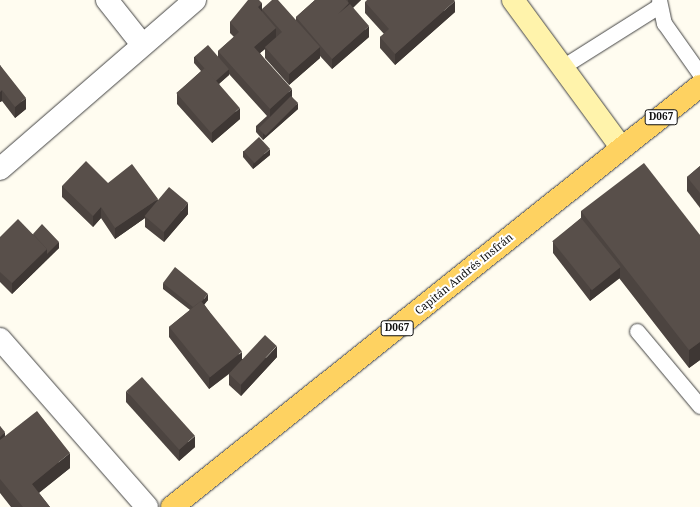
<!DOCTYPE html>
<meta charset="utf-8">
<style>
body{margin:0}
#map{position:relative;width:700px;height:507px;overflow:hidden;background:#fffcf0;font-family:"Noto Serif",serif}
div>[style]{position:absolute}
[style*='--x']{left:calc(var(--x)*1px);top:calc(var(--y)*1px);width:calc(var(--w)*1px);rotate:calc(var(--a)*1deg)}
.roads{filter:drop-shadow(0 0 1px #424242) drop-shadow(0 0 1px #424242)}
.lane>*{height:15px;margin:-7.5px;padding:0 7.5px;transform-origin:7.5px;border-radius:7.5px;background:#fff}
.street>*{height:22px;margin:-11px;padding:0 11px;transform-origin:11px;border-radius:11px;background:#fff}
.secondary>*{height:22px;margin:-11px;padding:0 11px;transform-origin:11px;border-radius:11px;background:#fff3ab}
.primary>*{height:22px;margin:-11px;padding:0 11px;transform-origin:11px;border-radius:11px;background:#fed261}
.wall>*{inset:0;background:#4c4440}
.shaded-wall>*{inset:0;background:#3e3734}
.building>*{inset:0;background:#584f4a;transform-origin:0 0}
span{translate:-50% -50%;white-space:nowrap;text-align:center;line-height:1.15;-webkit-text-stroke:4px #fff;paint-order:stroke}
.shield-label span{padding:1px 3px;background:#fff;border:1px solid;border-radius:3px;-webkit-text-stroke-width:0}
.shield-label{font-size:10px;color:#0f0f0f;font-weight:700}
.street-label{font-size:11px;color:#0f0f0f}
</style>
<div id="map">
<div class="roads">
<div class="lane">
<i style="--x:659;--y:0;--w:24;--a:78"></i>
<i style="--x:664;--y:23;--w:62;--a:54.8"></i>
<i style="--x:562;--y:67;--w:115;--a:-32.2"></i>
<i style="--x:637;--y:331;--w:98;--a:50"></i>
</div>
<div class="street">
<i style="--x:107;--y:0;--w:55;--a:51.7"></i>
<i style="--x:0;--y:169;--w:258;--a:-40.9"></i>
<i style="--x:0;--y:339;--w:223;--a:48.8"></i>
</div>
<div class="secondary">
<i style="--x:513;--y:0;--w:182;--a:53.7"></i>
</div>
<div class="primary">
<i style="--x:172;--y:507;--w:675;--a:-38.57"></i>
</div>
</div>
<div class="wall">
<i style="clip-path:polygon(315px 0,361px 0,353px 8px,369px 37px,332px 69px,320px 56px,320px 58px,289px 85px,265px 58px,265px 49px,260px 53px,292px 97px,298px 109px,263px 140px,256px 132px,256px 126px,267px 116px,229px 74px,229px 75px,219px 84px,240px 119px,212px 143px,177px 104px,177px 93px,201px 71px,194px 63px,194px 57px,218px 57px,218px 51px,234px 37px,230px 33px,230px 22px,262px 3px,262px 12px,262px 9px,296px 20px,296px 17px)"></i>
<i style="clip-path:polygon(365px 2px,455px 12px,395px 65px,380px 48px,380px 37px,384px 34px,365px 13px)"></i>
<i style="clip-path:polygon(0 65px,26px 109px,15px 118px,2px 101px,0 102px)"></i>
<i style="clip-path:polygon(243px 151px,270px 155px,253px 169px,243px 157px)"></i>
<i style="clip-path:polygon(700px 166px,700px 208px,687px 191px,687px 177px)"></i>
<i style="clip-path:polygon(108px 183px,158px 201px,188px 214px,164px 242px,145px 227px,145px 218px,115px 239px,101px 218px,93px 227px,62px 197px,62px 186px)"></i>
<i style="clip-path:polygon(581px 211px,700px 235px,700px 360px,689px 368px,619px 278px,590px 301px,553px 253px,553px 242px,581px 218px)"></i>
<i style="clip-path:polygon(33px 234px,59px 248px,12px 294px,0 282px,0 237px)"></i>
<i style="clip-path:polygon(163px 283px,208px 300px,204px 304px,242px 359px,277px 357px,241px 396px,229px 385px,229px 374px,209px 389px,169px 337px,169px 327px,190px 310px,163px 289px)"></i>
<i style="clip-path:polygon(126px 391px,195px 447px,179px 461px,126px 402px)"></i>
<i style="clip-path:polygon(0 426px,5px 436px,70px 468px,39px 493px,50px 507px,11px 507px,0 493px)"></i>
</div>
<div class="shaded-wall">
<i style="clip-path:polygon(348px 0,361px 0,349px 11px,338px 14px,348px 4px)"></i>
<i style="clip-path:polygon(455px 1px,455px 12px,395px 65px,395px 54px)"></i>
<i style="clip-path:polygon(262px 3px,262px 14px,258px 7px)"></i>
<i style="clip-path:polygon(369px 26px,369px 37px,332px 69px,332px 59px)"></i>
<i style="clip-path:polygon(276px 28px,276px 39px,265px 47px,265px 49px,254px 58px,254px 47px)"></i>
<i style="clip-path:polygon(320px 47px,320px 58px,289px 85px,289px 74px)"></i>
<i style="clip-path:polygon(229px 69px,229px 75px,215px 87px,215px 82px)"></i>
<i style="clip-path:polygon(292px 89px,292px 100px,270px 120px,270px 109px)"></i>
<i style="clip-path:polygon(2px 90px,2px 101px,0 102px,0 92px)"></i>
<i style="clip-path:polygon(26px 98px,26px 109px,15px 118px,15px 107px)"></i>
<i style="clip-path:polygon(298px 103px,298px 109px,263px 140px,263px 134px)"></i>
<i style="clip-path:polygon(240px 108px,240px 119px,212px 143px,212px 132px)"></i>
<i style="clip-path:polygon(270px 149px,270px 155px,253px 169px,253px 164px)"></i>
<i style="clip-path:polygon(158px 199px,158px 210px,145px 216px,145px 218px,115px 239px,115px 228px)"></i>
<i style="clip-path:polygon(188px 203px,188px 214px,164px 242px,164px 231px)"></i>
<i style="clip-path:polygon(101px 207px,101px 218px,93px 227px,93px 216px)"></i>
<i style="clip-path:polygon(59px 242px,59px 248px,12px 294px,12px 283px,47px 249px)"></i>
<i style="clip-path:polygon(620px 267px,620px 278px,590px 301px,590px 290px)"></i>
<i style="clip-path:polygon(208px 294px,208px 300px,196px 315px,196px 309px)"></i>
<i style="clip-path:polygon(700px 342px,700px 360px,689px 368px,689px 350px)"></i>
<i style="clip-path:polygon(277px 346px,277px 357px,241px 396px,241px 385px)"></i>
<i style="clip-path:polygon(242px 352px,242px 363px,209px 389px,209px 378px)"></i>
<i style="clip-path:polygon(5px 432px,5px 438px,0 442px,0 437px)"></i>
<i style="clip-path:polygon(195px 436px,195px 447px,179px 461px,179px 450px)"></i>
<i style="clip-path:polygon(70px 453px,70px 468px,32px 498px,32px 484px)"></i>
</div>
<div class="building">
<i style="clip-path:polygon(248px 0,259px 0,262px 3px,258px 7px,276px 28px,254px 47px,292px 89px,270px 109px,218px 51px,239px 32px,230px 22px)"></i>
<i style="clip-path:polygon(272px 0,278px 0,320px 47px,289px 74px,265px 47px,282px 32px,262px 9px)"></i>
<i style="clip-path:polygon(315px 0,346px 0,349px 3px,338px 14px,350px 4px,369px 26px,332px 59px,296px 17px)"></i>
<i style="clip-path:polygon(367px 0,454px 0,455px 1px,395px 54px,380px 37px,389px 29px,365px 2px)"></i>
<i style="left:208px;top:45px;width:32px;height:18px;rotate:49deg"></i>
<i style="clip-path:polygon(0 65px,26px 98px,15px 107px,2px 90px,0 92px)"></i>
<i style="left:205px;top:68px;width:53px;height:38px;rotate:49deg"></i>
<i style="left:291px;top:96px;width:10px;height:46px;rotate:45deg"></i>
<i style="left:259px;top:137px;width:16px;height:21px;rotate:47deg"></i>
<i style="clip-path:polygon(86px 161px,108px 183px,132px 164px,158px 199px,115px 228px,101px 207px,93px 216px,62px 186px)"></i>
<i style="clip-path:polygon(644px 163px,700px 235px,700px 342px,689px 350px,581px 211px)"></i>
<i style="clip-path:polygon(700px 166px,700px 193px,687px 177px)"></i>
<i style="left:169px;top:187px;width:25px;height:38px;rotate:40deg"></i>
<i style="left:581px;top:218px;width:63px;height:37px;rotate:51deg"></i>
<i style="clip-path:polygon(18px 219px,47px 249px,12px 283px,0 272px,0 237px)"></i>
<i style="clip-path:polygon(42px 224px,59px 242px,47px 254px,47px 249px,33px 234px)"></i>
<i style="clip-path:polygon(175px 267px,208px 294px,202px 301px,201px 301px,193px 307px,163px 283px)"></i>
<i style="left:201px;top:301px;width:65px;height:41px;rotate:51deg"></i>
<i style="left:265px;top:335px;width:16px;height:53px;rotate:43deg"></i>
<i style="left:142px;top:377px;width:79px;height:21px;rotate:48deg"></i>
<i style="clip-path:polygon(37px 411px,70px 453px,32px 484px,50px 507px,23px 507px,0 479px,0 440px)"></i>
<i style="clip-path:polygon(0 426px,5px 432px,0 437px)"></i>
</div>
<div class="shield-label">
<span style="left:661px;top:117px">D067</span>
<span style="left:397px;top:328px">D067</span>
</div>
<div class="street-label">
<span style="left:464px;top:274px;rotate:-39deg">Capitán Andrés Insfrán</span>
</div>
</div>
